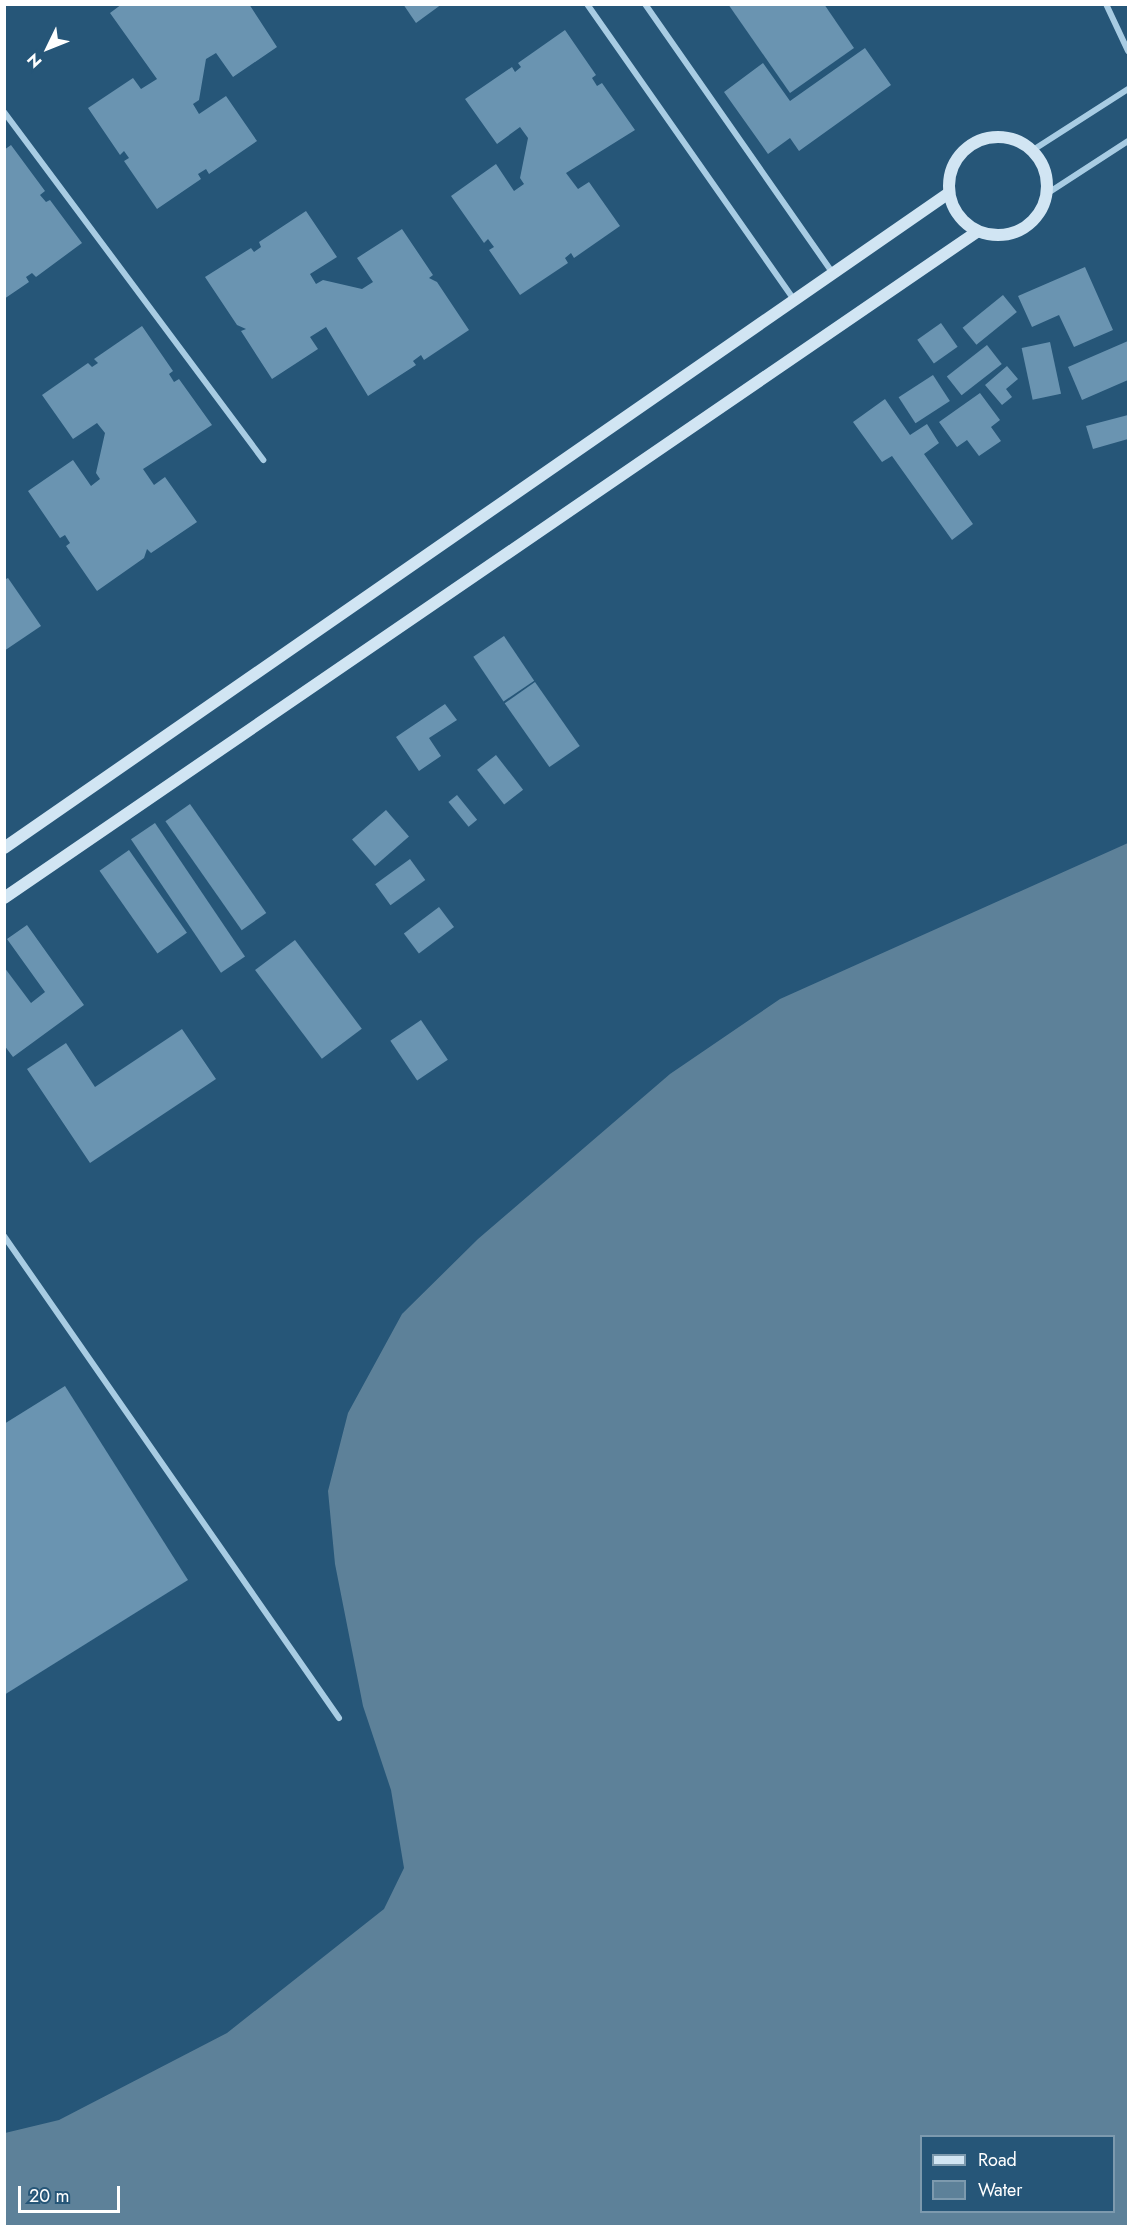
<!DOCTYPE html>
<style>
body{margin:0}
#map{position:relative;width:1133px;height:2231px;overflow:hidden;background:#265678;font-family:Jost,sans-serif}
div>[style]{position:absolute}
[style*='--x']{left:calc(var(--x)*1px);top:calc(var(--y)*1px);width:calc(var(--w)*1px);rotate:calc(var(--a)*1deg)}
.water>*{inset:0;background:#5d8199}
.building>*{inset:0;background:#6a94b1;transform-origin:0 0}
.street>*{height:6px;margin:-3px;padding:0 3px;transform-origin:3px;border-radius:3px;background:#a8cce3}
.secondary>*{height:12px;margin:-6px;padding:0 6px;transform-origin:6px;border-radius:6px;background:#d1e5f3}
.secondary>.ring{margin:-6px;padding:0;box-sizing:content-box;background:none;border:12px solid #d1e5f3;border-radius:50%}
span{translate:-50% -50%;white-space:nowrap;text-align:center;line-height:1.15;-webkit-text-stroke:4.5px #265678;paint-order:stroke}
.frame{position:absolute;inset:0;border:6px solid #fff;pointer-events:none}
.legend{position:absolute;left:920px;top:2135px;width:195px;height:78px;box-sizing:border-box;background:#265678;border:2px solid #7d9aae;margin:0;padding:8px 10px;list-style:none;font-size:18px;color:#fff}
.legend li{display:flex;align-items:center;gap:12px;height:30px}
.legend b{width:30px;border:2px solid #7d9aae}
.north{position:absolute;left:18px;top:18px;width:60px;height:60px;-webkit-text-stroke:4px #265678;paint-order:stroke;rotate:227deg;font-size:16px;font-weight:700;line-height:24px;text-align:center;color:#fff}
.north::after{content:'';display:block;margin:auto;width:21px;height:27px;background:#fff;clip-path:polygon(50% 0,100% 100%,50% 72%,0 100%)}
.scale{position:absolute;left:18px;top:2186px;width:102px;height:27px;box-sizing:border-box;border:3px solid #fff;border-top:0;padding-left:8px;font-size:18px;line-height:21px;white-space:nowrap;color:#fff;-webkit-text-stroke:4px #265678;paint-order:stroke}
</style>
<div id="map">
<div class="water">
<i style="clip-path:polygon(evenodd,1128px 843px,1128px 2226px,5px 2226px,5px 2133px,59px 2120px,227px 2033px,384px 1909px,404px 1868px,391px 1790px,363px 1706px,335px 1564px,328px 1491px,348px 1413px,402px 1314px,478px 1239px,670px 1074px,780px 999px,1128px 843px,922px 2136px,1114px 2136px,1114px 2212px,922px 2212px,922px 2136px)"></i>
</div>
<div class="building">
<i style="clip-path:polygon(122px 4px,249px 4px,277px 47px,233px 77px,216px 53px,206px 59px,199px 100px,193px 104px,199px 114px,226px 96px,257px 141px,209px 174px,206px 169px,198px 174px,201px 179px,157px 209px,124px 161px,129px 158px,124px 151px,120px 155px,88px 108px,133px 78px,141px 89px,157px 79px,110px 13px)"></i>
<i style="clip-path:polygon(403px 4px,442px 4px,416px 23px)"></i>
<i style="clip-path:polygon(728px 4px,824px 4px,854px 48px,790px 93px)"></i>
<i style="clip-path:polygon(565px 30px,596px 75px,592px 78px,597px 86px,602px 83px,635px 130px,566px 173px,578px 189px,589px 182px,620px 226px,574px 258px,571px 253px,565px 258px,568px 263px,520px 295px,489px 250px,494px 247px,488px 239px,484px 243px,451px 196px,496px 164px,514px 191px,524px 184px,520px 178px,528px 138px,520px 127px,497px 144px,465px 99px,512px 67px,515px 72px,521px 67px,518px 63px)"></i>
<i style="clip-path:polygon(865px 48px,891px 85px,799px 151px,790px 138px,768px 154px,724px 92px,763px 63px,790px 101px)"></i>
<i style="clip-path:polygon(11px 145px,45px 191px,40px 195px,46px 202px,50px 200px,82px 243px,36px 277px,32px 273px,26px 277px,29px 282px,4px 299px,4px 150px)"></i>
<i style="clip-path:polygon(306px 211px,337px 257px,310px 274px,316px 284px,323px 280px,362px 289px,373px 282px,357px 258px,402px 229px,433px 275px,429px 278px,437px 282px,469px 330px,424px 360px,421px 355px,413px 361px,416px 365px,368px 396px,326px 327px,310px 337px,318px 349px,272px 379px,241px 331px,246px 329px,237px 325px,205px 277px,251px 248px,254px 252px,261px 247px,259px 242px)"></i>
<i style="clip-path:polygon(1085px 267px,1113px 330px,1074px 347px,1059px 315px,1032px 327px,1018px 296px)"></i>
<i style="left:1003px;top:295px;width:22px;height:52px;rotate:51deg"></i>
<i style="left:941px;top:323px;width:29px;height:29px;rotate:55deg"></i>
<i style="clip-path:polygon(142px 326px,173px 371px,169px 374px,174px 382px,179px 379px,212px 425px,143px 469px,154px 485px,165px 477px,197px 522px,151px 553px,147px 549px,144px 558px,97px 591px,66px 546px,70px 543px,65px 535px,60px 538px,28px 491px,73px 460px,91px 486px,100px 479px,96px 473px,105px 433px,97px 423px,73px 439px,42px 395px,88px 363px,92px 367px,98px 363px,94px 359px)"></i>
<i style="clip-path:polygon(1128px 341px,1128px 380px,1082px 400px,1068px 367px)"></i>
<i style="left:1050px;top:342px;width:53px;height:29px;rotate:78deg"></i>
<i style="left:987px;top:345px;width:24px;height:51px;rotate:52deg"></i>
<i style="clip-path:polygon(1007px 366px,1018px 379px,1006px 389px,1012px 397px,1002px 405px,985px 385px)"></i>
<i style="left:933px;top:375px;width:31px;height:41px;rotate:57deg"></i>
<i style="clip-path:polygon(980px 393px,1000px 420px,991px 427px,1001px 441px,979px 456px,967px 440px,957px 447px,939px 422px)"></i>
<i style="clip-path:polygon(885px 399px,910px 435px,927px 424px,939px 443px,924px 454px,973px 524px,952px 540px,892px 456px,882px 462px,853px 422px)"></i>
<i style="clip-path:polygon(1128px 415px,1128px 439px,1093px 449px,1086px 426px)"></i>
<i style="clip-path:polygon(8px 578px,41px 626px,4px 651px,4px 580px)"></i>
<i style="left:504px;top:636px;width:54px;height:37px;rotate:56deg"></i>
<i style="left:535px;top:682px;width:78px;height:37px;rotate:55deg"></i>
<i style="clip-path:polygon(445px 704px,457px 720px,429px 738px,441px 756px,419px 771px,396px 737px)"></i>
<i style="left:496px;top:755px;width:44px;height:24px;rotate:52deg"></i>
<i style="left:457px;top:795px;width:32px;height:11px;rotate:51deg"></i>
<i style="left:190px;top:804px;width:133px;height:30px;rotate:55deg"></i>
<i style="left:386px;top:810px;width:35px;height:45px;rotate:49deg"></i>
<i style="left:155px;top:823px;width:161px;height:29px;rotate:56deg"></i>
<i style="left:129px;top:850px;width:101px;height:36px;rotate:55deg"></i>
<i style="left:410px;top:859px;width:26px;height:43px;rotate:54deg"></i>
<i style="left:439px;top:907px;width:25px;height:44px;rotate:53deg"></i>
<i style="clip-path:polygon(27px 925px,84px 1005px,13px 1057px,4px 1045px,4px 967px,31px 1003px,45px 992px,7px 939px)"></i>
<i style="left:295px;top:940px;width:111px;height:50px;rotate:53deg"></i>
<i style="left:421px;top:1020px;width:48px;height:37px;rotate:56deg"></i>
<i style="clip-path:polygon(182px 1029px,216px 1079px,90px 1163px,27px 1069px,66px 1043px,95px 1087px)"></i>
<i style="clip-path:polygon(65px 1386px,188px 1580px,4px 1695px,4px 1424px)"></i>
</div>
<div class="street">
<i style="--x:587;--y:4;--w:361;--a:55"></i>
<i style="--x:645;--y:4;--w:328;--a:55.1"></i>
<i style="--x:1106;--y:4;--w:52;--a:64.9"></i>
<i style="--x:4;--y:112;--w:434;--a:53.3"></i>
<i style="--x:1033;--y:150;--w:113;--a:-32.7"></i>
<i style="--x:1048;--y:193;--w:95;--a:-33"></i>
<i style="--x:4;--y:1236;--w:587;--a:55.2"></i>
</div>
<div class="secondary">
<i class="ring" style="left:949px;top:137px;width:86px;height:86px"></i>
<i style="--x:4;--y:848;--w:1150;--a:-34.73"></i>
<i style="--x:4;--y:898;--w:1180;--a:-34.4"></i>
</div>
<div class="frame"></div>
<ul class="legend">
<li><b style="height:8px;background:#d1e5f3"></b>Road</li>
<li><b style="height:16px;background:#5d8199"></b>Water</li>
</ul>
<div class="north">N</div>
<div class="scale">20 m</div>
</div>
